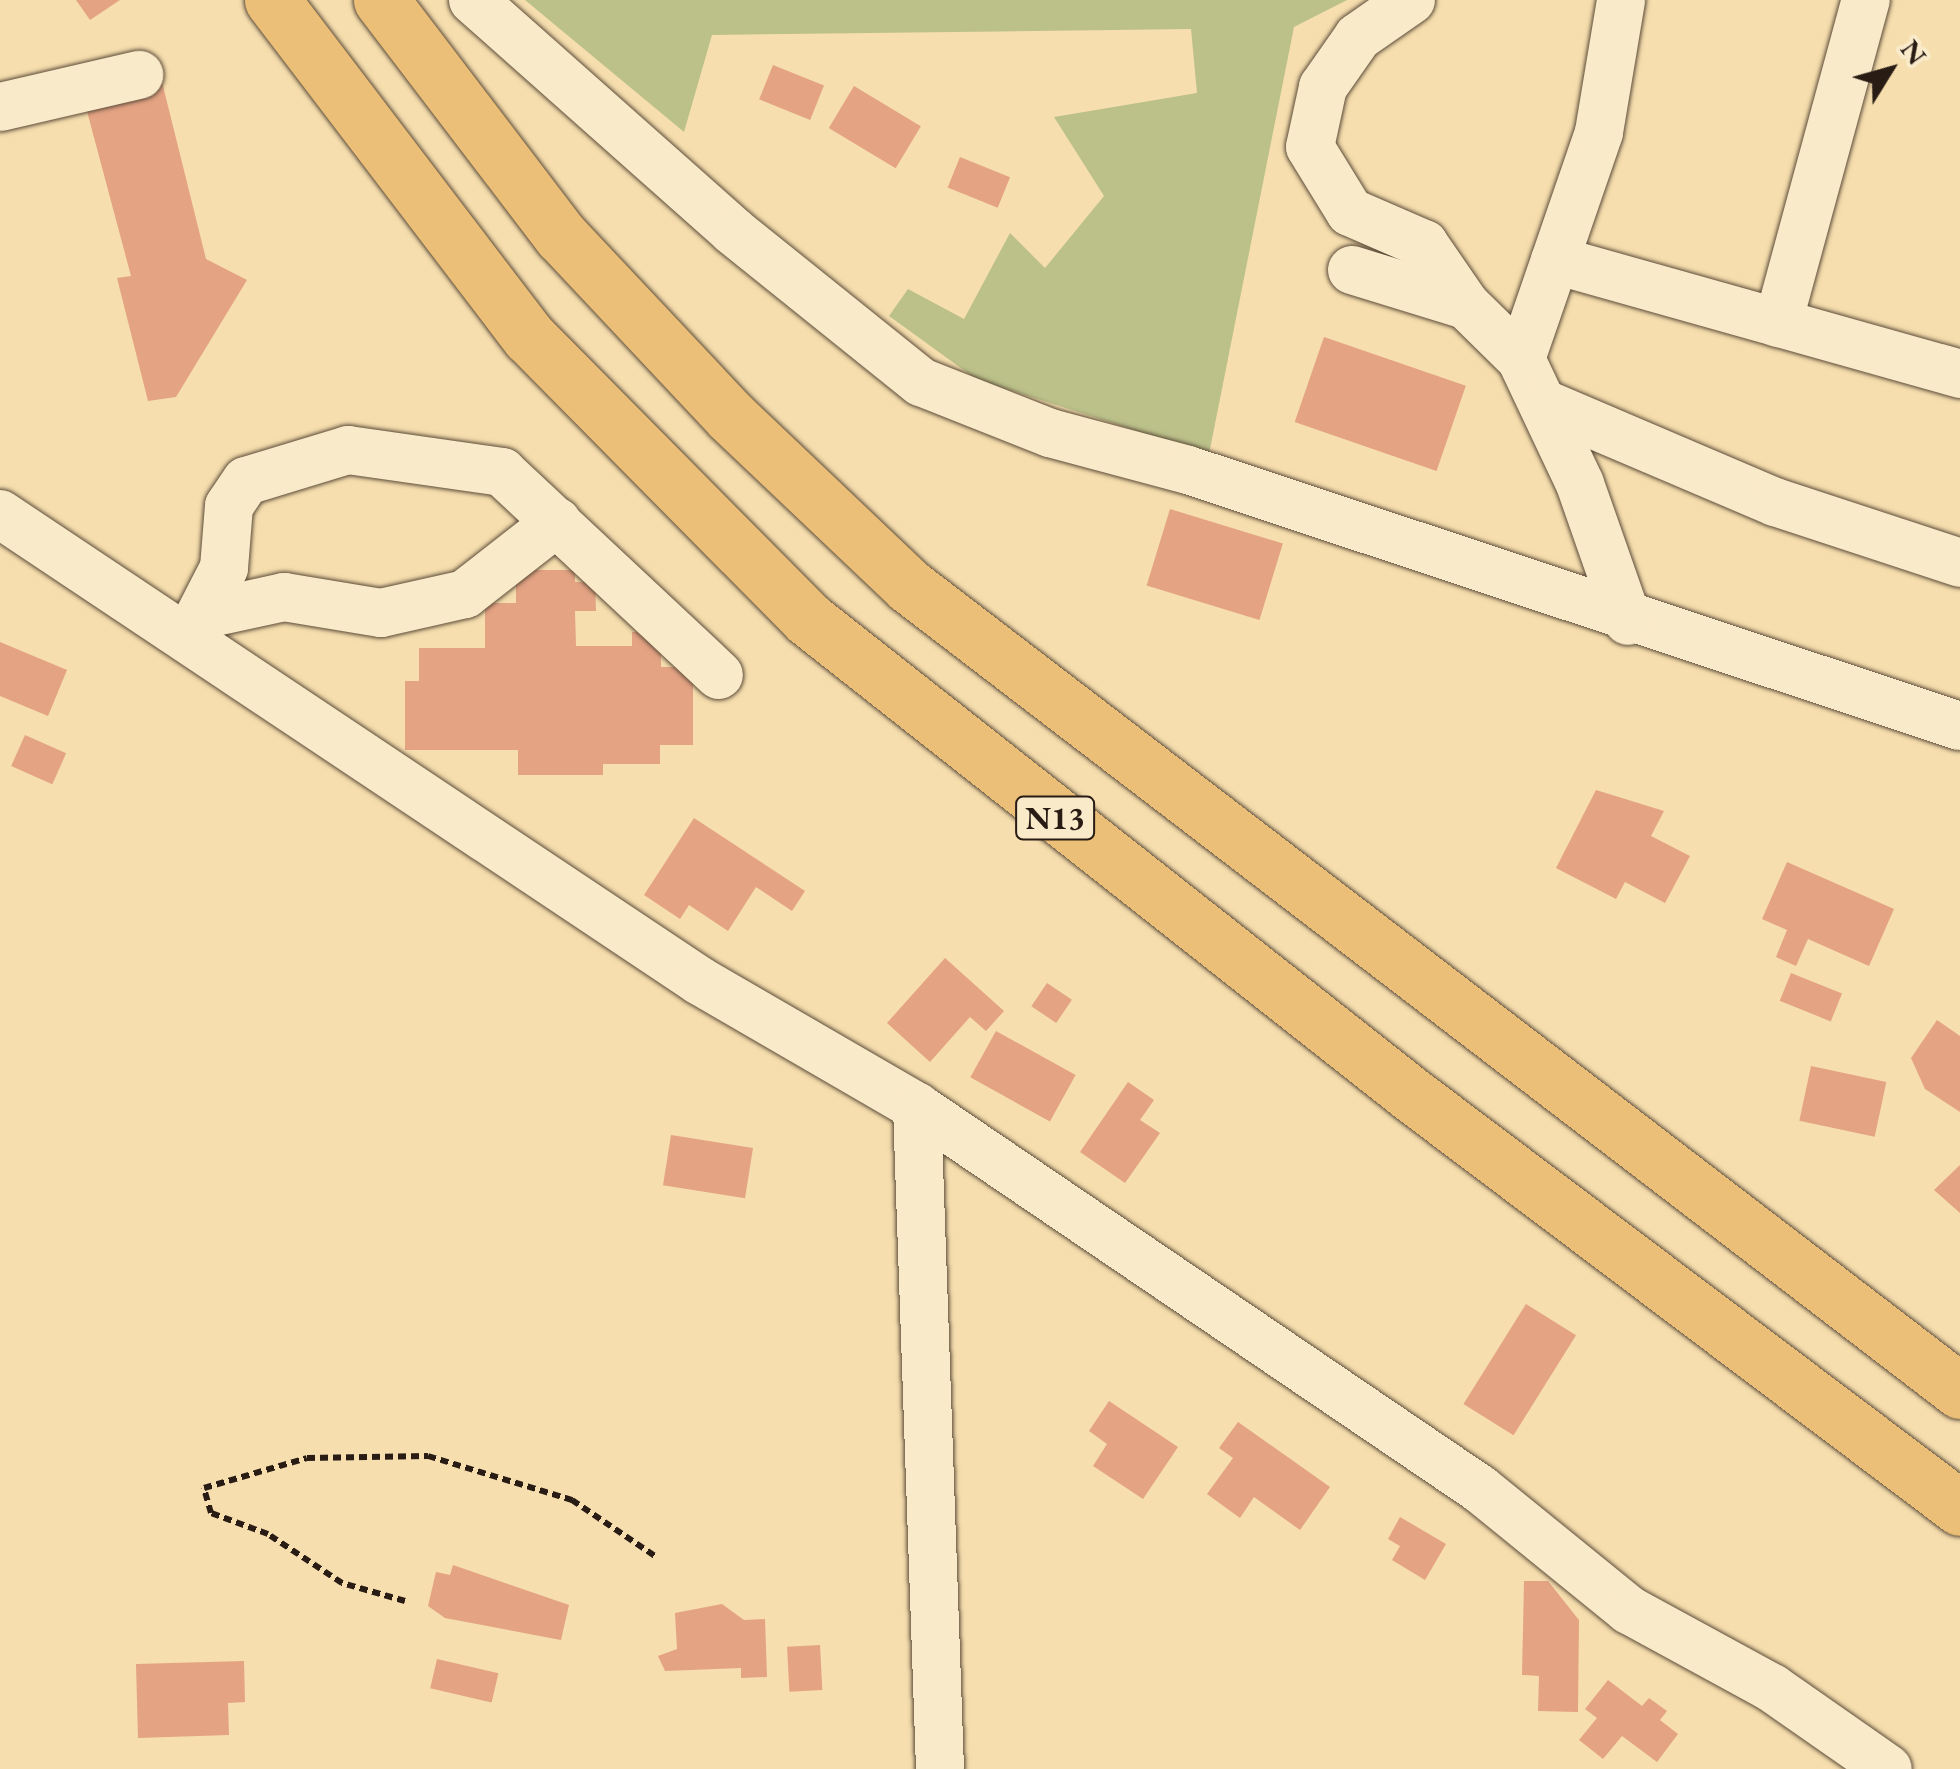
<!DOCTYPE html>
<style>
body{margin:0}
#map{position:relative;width:1960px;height:1769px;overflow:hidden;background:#f6deae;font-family:"EB Garamond",serif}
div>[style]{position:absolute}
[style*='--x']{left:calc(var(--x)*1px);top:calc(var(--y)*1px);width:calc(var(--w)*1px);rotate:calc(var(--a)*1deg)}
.green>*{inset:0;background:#bcc18a}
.building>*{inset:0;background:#e4a383;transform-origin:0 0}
.path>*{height:6px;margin-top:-3px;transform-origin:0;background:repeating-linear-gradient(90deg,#291c14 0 8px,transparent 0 13px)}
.roads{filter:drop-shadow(0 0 2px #5c4c3a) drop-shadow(0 0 2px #5c4c3a)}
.minor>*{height:48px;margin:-24px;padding:0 24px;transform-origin:24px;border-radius:24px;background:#f9eaca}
.highway>*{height:55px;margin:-27.5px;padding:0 27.5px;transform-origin:27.5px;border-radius:27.5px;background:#ebbf77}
span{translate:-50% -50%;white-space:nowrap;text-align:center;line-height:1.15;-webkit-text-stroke:8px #f9eaca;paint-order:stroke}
.shield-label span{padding:2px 8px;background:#f9eaca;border:2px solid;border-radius:8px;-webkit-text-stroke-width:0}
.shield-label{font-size:32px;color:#291c14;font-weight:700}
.north{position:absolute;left:1840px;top:20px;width:100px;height:100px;-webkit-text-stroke:8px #f9eaca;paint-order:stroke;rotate:53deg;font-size:28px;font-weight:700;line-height:40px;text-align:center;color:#291c14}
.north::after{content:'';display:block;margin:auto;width:35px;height:45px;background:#291c14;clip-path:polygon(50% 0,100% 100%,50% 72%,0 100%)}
</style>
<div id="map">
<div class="green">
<i style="clip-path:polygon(525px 0,1347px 0,1294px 27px,1209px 454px,976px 379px,889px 316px,908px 289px,964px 319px,1010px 233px,1045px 268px,1104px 196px,1054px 117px,1197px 93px,1191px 29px,712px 35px,684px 132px)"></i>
</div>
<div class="building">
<i style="clip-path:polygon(76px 0,120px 0,90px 20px)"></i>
<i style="left:773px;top:65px;width:55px;height:37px;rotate:22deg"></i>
<i style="clip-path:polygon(162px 82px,206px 259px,247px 280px,176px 397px,148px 401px,117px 278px,131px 276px,84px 100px)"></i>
<i style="left:854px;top:86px;width:78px;height:49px;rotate:31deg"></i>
<i style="left:960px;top:157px;width:54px;height:33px;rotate:22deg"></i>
<i style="left:1324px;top:337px;width:150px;height:90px;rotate:19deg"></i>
<i style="left:1170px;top:509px;width:118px;height:80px;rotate:17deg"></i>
<i style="clip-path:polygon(516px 570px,575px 570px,575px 582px,595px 582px,596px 611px,575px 611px,576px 646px,632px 646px,632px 632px,661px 632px,661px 667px,693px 667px,693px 745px,660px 745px,660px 764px,603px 764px,603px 775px,518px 775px,518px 750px,405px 750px,405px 681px,419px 681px,419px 648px,485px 648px,485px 603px,516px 603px)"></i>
<i style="clip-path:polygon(0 642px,67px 670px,48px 716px,0 696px)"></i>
<i style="left:25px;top:735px;width:45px;height:34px;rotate:24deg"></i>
<i style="clip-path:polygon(1596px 790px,1664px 811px,1651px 836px,1690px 856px,1665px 903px,1625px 882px,1616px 899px,1556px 868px)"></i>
<i style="clip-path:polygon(694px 818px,805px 891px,792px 911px,756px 887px,728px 931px,689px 905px,680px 919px,644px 895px)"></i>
<i style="clip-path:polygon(1787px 862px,1894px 909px,1869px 966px,1808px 939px,1796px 966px,1776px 957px,1787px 930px,1762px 919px)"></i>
<i style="clip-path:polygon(945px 958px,1004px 1011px,986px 1031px,970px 1017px,930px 1062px,887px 1023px)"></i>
<i style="left:1791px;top:973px;width:55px;height:30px;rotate:22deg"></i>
<i style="left:1047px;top:983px;width:30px;height:28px;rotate:34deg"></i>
<i style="clip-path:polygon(1937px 1020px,1960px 1036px,1960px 1112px,1925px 1089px,1911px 1058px)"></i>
<i style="left:996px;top:1031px;width:91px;height:53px;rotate:29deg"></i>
<i style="left:1811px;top:1066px;width:77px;height:56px;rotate:12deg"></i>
<i style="clip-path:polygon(1128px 1082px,1154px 1100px,1140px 1120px,1160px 1133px,1125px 1183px,1080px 1152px)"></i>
<i style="left:671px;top:1135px;width:83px;height:51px;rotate:9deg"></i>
<i style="clip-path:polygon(1960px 1165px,1960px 1213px,1934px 1190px)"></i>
<i style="left:1526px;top:1304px;width:59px;height:118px;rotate:32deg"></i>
<i style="clip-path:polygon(1109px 1401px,1178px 1447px,1143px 1499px,1093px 1466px,1107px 1444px,1089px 1431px)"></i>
<i style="clip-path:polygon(1238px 1422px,1330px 1487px,1300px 1530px,1254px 1497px,1240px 1518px,1207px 1494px,1233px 1458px,1219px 1448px)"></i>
<i style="clip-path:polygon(1400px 1517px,1446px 1544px,1425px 1580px,1392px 1560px,1400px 1546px,1388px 1539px)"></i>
<i style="clip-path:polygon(453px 1565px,569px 1605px,561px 1640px,445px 1618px,428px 1606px,436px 1572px,450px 1575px)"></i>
<i style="clip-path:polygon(1524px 1581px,1548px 1581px,1579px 1620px,1578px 1712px,1538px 1711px,1539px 1676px,1522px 1675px)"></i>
<i style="clip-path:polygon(722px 1604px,744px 1620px,765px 1619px,767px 1677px,741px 1678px,741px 1668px,665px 1671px,658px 1656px,677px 1649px,675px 1613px)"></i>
<i style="left:820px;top:1645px;width:45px;height:33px;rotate:87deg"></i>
<i style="left:437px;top:1659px;width:63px;height:30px;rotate:13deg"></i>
<i style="clip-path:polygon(244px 1661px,245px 1702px,228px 1703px,229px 1735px,138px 1738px,136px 1664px)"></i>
<i style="clip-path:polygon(1608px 1680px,1642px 1706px,1649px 1698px,1667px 1711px,1660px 1720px,1678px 1734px,1657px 1762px,1622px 1736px,1603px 1759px,1579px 1740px,1597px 1718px,1585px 1709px)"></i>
</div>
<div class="path">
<i style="--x:405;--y:1601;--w:66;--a:-164.1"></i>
<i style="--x:342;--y:1583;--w:89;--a:-146.5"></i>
<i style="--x:268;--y:1534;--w:61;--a:-159.8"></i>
<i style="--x:211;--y:1513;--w:26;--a:-106"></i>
<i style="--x:204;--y:1488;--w:107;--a:-16.2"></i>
<i style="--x:307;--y:1458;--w:121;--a:-0.9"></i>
<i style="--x:428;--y:1456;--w:151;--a:17"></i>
<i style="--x:572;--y:1500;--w:100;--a:34"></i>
</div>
<div class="roads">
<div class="minor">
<i style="--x:473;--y:0;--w:348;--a:41.6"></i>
<i style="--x:733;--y:231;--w:241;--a:38.8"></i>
<i style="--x:921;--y:382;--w:139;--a:21.6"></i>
<i style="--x:1050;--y:433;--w:143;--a:15"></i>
<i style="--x:1188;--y:470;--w:813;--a:18.35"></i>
<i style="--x:1411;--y:0;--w:65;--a:145.1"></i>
<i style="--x:1358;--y:37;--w:61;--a:125"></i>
<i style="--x:1323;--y:87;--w:61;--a:102.2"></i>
<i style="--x:1310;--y:147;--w:76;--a:58.4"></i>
<i style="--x:1350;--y:212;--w:81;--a:23.4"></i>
<i style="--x:1424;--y:244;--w:74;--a:55.5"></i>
<i style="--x:0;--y:107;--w:143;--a:-13"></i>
<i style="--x:1555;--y:260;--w:421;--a:15.7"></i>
<i style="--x:1352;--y:270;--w:119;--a:17.1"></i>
<i style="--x:1466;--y:305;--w:77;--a:44.5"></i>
<i style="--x:1521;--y:359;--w:138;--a:64.7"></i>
<i style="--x:1580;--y:484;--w:145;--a:70.7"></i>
<i style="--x:1778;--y:323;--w:335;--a:-74.8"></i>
<i style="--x:1521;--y:359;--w:240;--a:-71"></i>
<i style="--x:1599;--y:132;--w:134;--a:-80.5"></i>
<i style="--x:1545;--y:404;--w:250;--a:23.1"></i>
<i style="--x:1775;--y:502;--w:195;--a:18.2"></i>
<i style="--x:0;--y:514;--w:841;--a:33.71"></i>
<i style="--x:700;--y:981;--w:251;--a:30.1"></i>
<i style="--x:917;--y:1107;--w:680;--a:34.16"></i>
<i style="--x:1480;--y:1489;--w:192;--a:39.1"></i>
<i style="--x:1629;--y:1610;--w:163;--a:28.6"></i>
<i style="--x:1772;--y:1688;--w:141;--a:34.9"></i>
<i style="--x:206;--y:614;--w:80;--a:-12.3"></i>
<i style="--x:284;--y:597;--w:98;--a:9.4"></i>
<i style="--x:381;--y:613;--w:86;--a:-12.7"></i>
<i style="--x:465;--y:594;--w:117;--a:-38"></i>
<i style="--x:188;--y:638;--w:79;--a:-62.8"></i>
<i style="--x:224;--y:568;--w:62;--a:-85.4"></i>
<i style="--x:229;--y:506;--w:30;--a:-56"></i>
<i style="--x:246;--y:481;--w:107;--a:-16.9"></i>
<i style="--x:348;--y:450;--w:156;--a:8.1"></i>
<i style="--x:502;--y:472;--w:297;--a:43.1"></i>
<i style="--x:917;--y:1107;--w:662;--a:88.01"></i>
</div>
<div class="highway">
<i style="--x:272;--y:0;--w:424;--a:52.7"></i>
<i style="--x:529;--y:337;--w:397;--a:45.3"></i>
<i style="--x:808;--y:619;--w:769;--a:38.24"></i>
<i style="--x:1412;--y:1095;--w:686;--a:37"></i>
<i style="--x:381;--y:0;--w:297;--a:52.7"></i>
<i style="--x:561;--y:236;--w:248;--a:46.8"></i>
<i style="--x:731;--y:417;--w:245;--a:43.5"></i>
<i style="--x:909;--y:586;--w:1324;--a:37.45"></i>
</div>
</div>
<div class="shield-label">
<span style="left:1055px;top:818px">N13</span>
</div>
<div class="north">N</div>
</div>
